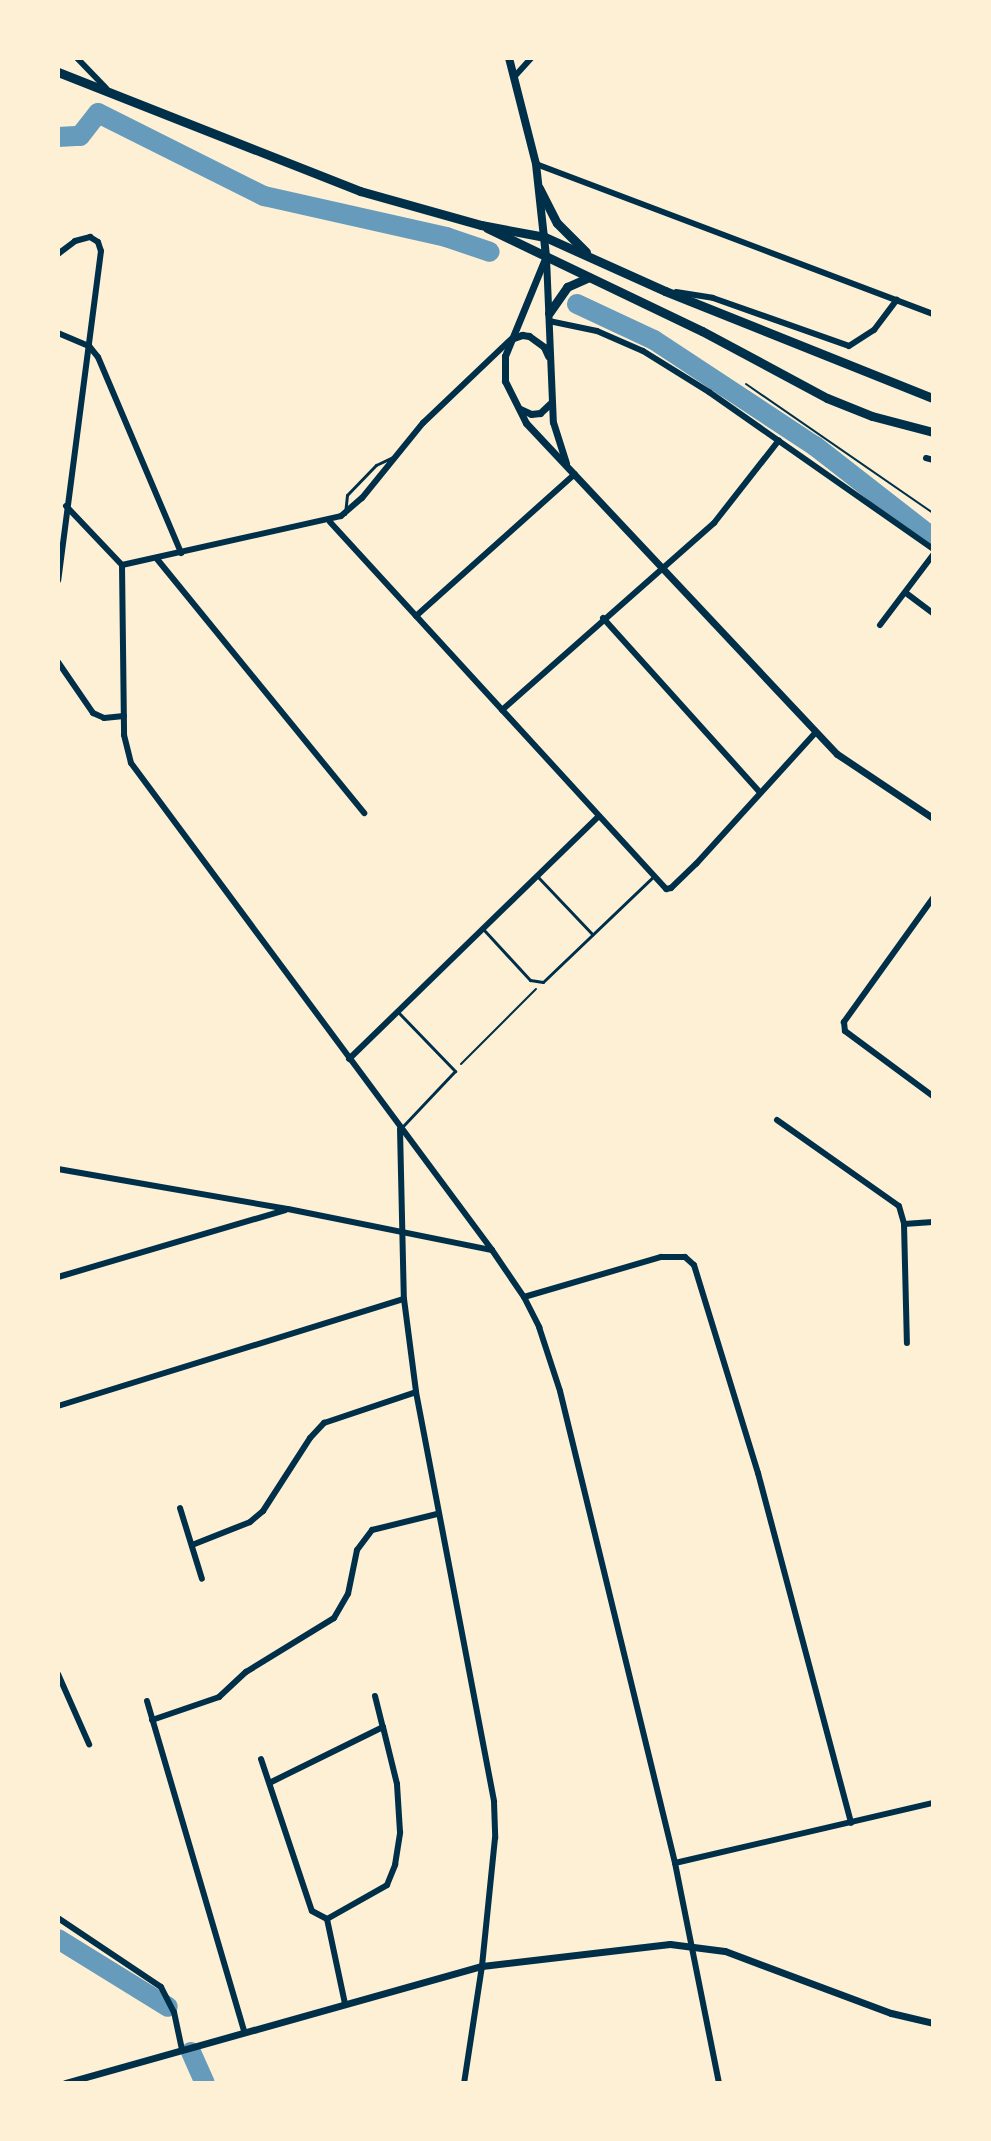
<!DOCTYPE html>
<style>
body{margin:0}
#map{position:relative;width:991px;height:2141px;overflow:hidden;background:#fdf0d5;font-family:Commissioner,sans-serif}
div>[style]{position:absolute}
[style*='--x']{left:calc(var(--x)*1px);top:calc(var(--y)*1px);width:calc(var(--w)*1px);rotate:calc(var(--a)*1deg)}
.river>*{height:20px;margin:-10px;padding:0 10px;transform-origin:10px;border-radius:10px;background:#669bbc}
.path>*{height:2px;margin:-1px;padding:0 1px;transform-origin:1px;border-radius:1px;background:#003049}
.service>*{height:3px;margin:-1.5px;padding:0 1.5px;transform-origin:1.5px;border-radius:1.5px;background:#003049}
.minor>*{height:6px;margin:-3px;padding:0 3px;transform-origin:3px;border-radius:3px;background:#003049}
.tertiary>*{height:7px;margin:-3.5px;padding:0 3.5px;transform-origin:3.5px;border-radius:3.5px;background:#003049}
.secondary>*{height:8px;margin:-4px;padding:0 4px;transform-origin:4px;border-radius:4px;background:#003049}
.primary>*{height:9px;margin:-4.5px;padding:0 4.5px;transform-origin:4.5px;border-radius:4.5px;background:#003049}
span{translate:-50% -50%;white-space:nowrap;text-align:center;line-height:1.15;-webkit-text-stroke:8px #fdf0d5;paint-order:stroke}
.frame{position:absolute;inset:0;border:60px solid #fdf0d5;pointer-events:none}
</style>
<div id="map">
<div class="river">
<i style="--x:58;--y:137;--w:22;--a:-3"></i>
<i style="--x:80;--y:136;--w:29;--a:-52"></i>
<i style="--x:98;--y:113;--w:186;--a:26.6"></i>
<i style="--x:264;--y:196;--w:187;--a:12.7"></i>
<i style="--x:446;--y:237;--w:46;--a:18.8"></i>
<i style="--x:577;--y:304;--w:85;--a:25.1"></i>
<i style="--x:654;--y:340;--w:193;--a:33.4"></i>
<i style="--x:815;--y:446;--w:150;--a:37.9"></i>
<i style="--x:58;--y:1939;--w:129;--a:31.7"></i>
<i style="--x:191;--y:2052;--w:34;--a:66"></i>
</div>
<div class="path">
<i style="--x:746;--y:384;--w:227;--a:34.6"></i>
<i style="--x:461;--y:1064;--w:106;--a:-45"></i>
</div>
<div class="service">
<i style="--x:345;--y:514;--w:19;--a:-84"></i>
<i style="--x:347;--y:495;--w:42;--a:-46"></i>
<i style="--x:376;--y:465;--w:19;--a:-25"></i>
<i style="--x:538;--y:877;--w:79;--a:46.5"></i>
<i style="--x:484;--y:930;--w:68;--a:47.4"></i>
<i style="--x:530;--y:980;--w:13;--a:9"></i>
<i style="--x:543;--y:982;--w:151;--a:-43.7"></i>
<i style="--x:399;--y:1013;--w:81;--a:46"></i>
<i style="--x:455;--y:1071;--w:76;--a:133.4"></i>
</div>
<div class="minor">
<i style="--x:77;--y:58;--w:42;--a:46"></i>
<i style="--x:515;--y:76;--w:24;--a:-48"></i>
<i style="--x:536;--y:164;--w:424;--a:20.7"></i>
<i style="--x:58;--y:254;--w:21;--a:-37"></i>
<i style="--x:75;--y:241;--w:16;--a:-15"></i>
<i style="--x:90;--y:237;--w:9;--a:32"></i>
<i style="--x:98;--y:242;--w:9;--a:72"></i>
<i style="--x:101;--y:251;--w:332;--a:97.4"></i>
<i style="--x:676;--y:292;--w:37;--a:9"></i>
<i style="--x:713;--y:298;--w:144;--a:19.4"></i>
<i style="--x:849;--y:346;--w:30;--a:-33"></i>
<i style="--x:874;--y:330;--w:38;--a:-53"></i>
<i style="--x:549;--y:321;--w:49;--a:11.8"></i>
<i style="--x:597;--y:331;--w:50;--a:23.5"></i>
<i style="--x:643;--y:351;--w:78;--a:31.8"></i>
<i style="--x:709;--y:392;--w:274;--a:35"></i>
<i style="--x:58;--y:333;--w:34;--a:23"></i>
<i style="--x:89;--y:346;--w:14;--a:51"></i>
<i style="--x:98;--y:357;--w:213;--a:67"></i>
<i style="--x:926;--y:458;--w:7;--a:16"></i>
<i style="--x:66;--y:506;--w:81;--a:46.5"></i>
<i style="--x:122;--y:565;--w:170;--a:89.3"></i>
<i style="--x:124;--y:735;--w:29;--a:76"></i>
<i style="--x:131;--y:763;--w:606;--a:53.45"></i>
<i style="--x:492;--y:1250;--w:57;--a:55.8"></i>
<i style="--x:524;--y:1297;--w:34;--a:63"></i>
<i style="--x:539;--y:1327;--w:67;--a:71.8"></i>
<i style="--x:560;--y:1391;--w:486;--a:76.3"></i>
<i style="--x:675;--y:1863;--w:224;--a:78.7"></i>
<i style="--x:330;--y:522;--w:498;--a:47.5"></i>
<i style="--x:666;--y:889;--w:5;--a:-11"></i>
<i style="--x:671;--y:888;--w:35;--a:-44"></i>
<i style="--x:696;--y:864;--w:178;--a:-47.7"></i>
<i style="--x:157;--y:559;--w:328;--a:50.8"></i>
<i style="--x:122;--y:565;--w:224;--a:-12.6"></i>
<i style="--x:341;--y:516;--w:28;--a:-41"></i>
<i style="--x:362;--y:498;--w:97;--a:-50.9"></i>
<i style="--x:423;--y:423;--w:119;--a:-43.6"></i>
<i style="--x:906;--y:593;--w:34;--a:37"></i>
<i style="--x:416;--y:616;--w:213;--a:-41.8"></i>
<i style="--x:603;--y:618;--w:233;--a:48"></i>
<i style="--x:880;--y:625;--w:88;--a:-52.9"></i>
<i style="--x:58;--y:662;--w:62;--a:55.5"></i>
<i style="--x:93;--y:713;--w:12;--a:24"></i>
<i style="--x:104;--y:718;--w:20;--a:-6"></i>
<i style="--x:502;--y:710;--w:283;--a:-41.4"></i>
<i style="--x:714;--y:523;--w:105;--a:-51.9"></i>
<i style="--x:933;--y:898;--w:153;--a:125.7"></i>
<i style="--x:844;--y:1022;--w:9;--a:84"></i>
<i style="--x:845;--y:1031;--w:109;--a:36.5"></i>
<i style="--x:349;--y:1059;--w:347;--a:-44.2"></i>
<i style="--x:777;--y:1120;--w:149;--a:35.2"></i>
<i style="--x:899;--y:1206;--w:19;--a:74"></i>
<i style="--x:904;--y:1224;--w:119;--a:88.6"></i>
<i style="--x:400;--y:1129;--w:170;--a:88.7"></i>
<i style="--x:404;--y:1299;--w:94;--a:82.6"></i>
<i style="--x:416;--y:1392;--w:417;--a:79.2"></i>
<i style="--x:494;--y:1802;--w:36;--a:88"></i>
<i style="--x:495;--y:1838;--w:129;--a:95.8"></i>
<i style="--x:482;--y:1966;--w:118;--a:98.7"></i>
<i style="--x:58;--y:1169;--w:233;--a:9.9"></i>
<i style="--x:288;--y:1209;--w:208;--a:11.4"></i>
<i style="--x:904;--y:1224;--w:29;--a:-4"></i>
<i style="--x:58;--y:1277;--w:237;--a:-16.4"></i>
<i style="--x:524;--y:1297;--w:143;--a:-16.3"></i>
<i style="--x:661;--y:1257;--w:24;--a:0"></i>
<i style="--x:685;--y:1257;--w:12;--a:42"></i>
<i style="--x:694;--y:1265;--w:218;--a:72.9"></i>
<i style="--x:758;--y:1473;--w:362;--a:75.1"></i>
<i style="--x:58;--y:1406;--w:362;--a:-17.2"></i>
<i style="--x:180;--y:1508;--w:74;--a:72.8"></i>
<i style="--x:192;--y:1545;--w:62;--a:-21.6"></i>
<i style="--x:250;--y:1522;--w:17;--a:-40"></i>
<i style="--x:263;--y:1511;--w:87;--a:-57.2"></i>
<i style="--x:310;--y:1438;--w:21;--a:-47"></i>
<i style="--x:324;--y:1423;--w:97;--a:-18.6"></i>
<i style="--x:58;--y:1674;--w:77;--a:66.1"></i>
<i style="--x:375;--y:1696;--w:32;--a:76"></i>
<i style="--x:147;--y:1701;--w:343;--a:73.6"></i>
<i style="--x:152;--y:1720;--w:71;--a:-18.9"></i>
<i style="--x:219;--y:1697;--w:37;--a:-43"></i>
<i style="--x:246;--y:1672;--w:103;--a:-31.5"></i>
<i style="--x:334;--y:1618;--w:28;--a:-60"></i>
<i style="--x:348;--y:1594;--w:45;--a:-78.4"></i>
<i style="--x:357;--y:1550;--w:25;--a:-53"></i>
<i style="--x:372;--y:1530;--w:67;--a:-13.8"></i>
<i style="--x:261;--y:1759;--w:160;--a:71.5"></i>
<i style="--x:312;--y:1911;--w:17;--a:28"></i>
<i style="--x:327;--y:1919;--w:69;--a:-29.5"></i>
<i style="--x:387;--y:1885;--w:22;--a:-68"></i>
<i style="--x:395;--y:1865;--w:33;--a:-81"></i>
<i style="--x:400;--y:1832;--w:48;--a:-93.6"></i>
<i style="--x:397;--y:1784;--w:59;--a:-103.8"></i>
<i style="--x:383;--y:1727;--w:125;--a:153.8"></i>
<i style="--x:675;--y:1863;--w:265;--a:-13.1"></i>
<i style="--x:58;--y:1918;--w:124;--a:33.8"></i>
<i style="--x:161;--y:1987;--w:28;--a:63"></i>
<i style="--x:174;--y:2012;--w:39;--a:78"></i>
<i style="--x:327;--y:1919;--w:87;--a:78"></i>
</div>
<div class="tertiary">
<i style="--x:546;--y:256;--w:108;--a:112.3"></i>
<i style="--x:505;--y:356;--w:25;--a:90"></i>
<i style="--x:505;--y:381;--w:47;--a:63.4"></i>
<i style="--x:526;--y:423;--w:454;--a:46.8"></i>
<i style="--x:837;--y:754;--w:115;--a:33.7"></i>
<i style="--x:546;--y:258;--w:164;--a:87.6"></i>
<i style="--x:553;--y:422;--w:43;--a:72.4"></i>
<i style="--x:511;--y:339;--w:12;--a:-20"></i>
<i style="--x:522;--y:335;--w:7;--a:8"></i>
<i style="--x:529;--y:336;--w:19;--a:36"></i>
<i style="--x:544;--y:347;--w:10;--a:66"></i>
<i style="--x:520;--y:409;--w:12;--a:24"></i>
<i style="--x:531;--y:414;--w:9;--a:-6"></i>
<i style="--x:540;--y:413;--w:16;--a:-43"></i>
<i style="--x:65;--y:2083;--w:433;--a:-15.7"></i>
<i style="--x:482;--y:1966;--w:189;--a:-6.7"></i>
<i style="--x:670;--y:1944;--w:55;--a:7.3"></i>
<i style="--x:725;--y:1951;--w:177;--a:20.5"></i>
<i style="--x:891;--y:2013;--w:43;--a:13.4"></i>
</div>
<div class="secondary">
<i style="--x:509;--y:58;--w:109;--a:75.7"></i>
<i style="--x:536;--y:164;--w:93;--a:83.8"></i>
</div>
<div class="primary">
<i style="--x:58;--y:72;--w:325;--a:21.5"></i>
<i style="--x:360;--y:191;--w:126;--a:15.7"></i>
<i style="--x:481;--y:225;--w:65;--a:10.6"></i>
<i style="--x:545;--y:237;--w:132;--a:24.2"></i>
<i style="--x:665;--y:291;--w:289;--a:21.8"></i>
<i style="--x:539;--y:188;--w:39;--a:63"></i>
<i style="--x:557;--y:223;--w:41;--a:45"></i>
<i style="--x:487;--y:228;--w:238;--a:25.6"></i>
<i style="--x:702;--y:331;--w:142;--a:28.2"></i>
<i style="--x:827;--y:398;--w:48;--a:21.8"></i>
<i style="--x:872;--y:416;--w:63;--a:14.7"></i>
<i style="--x:549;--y:313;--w:32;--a:-55"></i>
<i style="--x:567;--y:287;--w:24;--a:-24"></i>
</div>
<div class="frame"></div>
</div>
